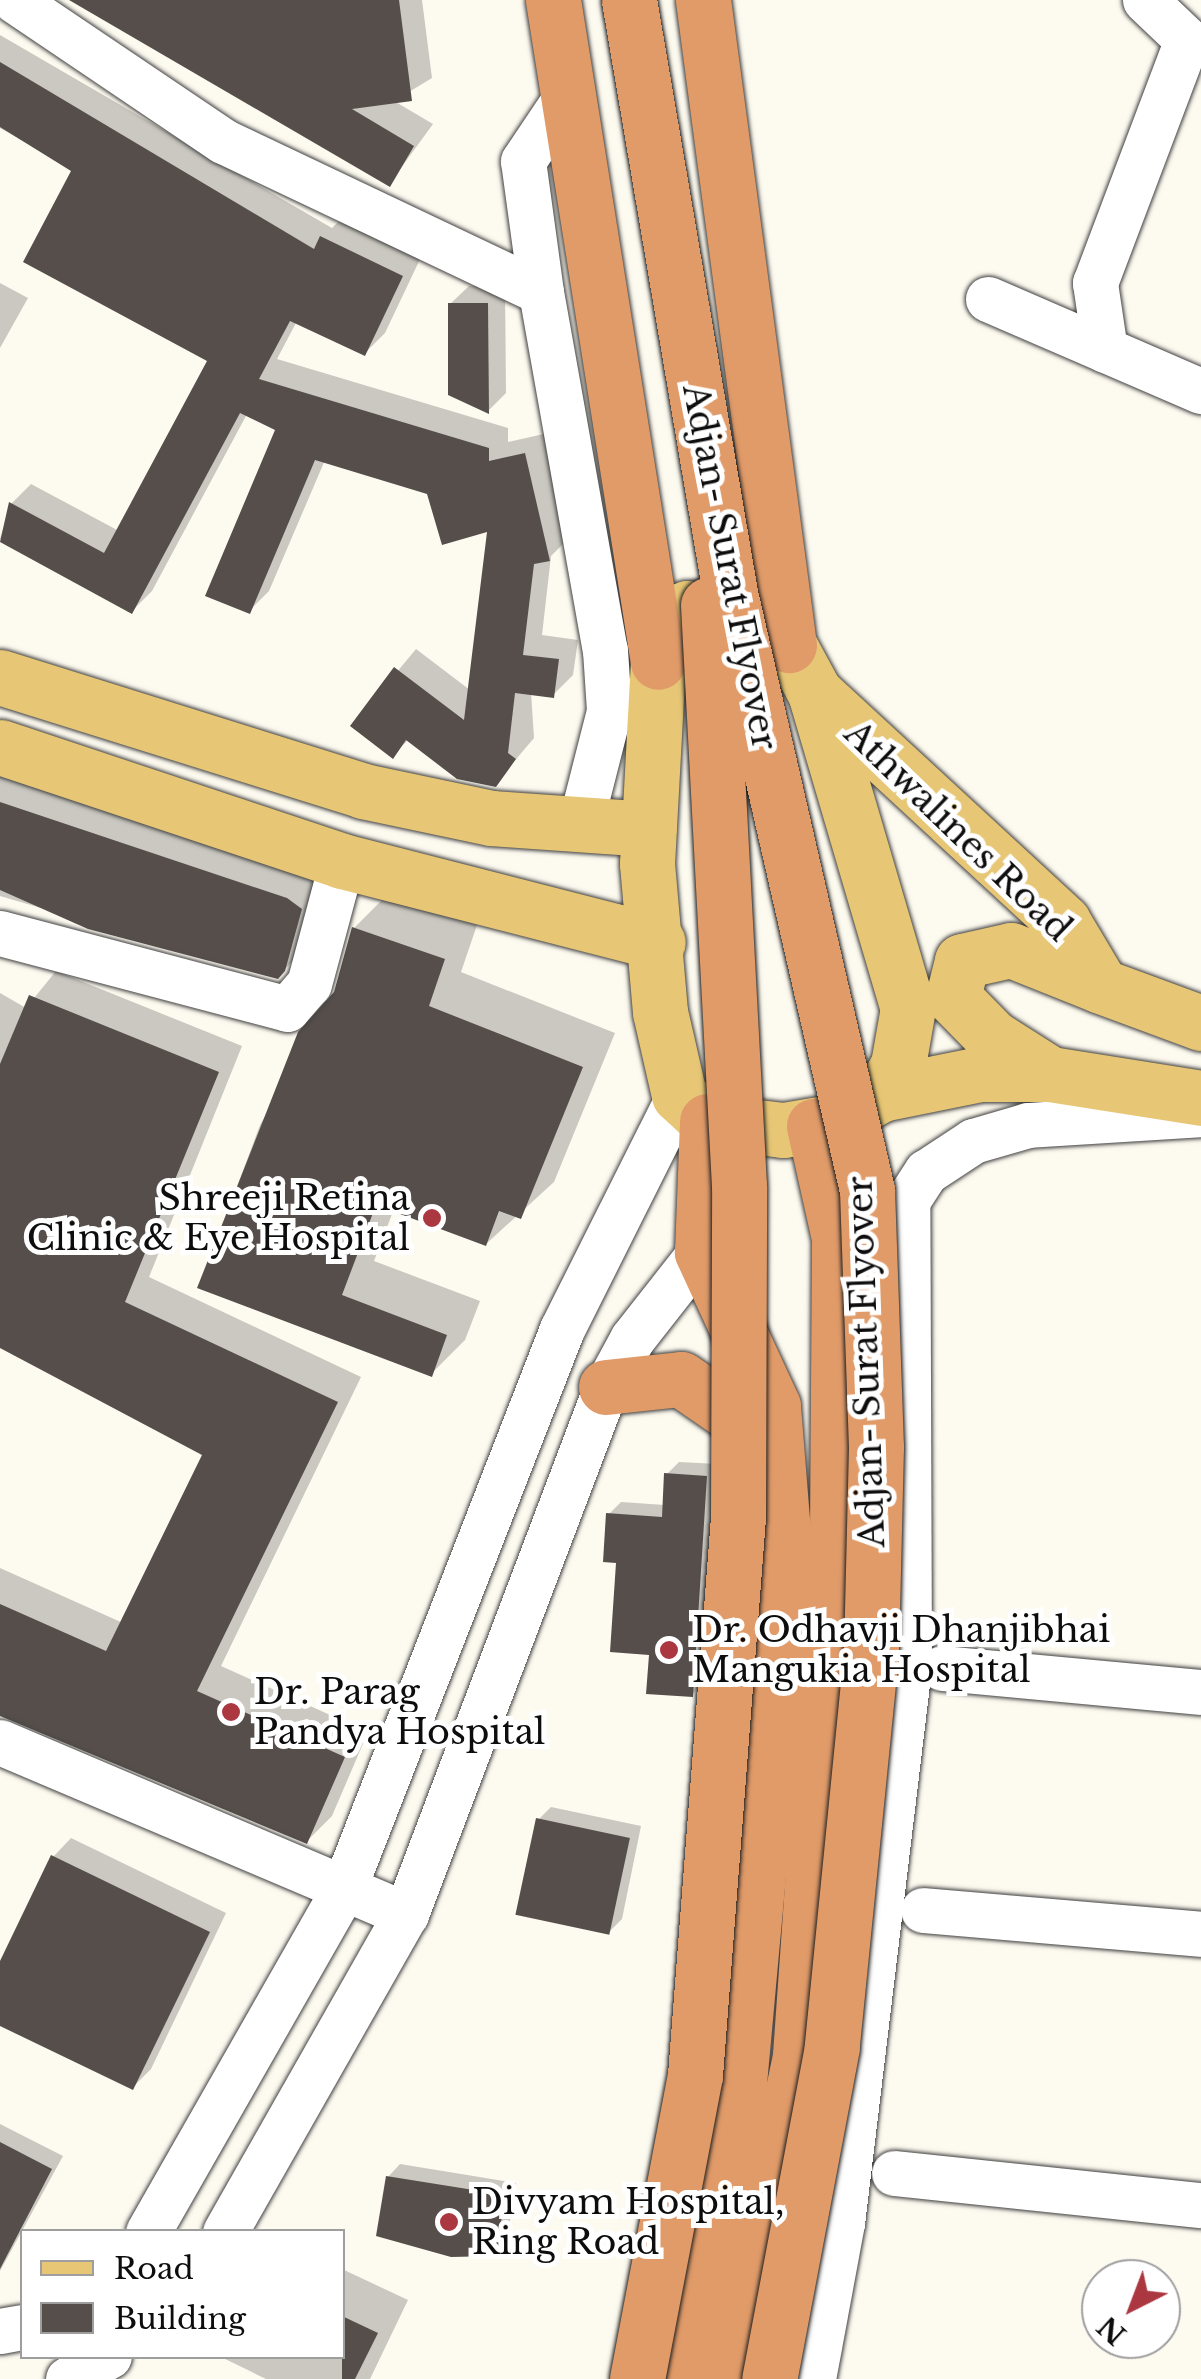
<!DOCTYPE html>
<style>
body{margin:0}
#map{position:relative;width:1201px;height:2379px;overflow:hidden;background:#fdfaf0;font-family:"Libre Baskerville",serif}
div>[style]{position:absolute}
[style*='--x']{left:calc(var(--x)*1px);top:calc(var(--y)*1px);width:calc(var(--w)*1px);rotate:calc(var(--a)*1deg)}
.shadow>*{inset:0;background:#0003}
.building>*{inset:0;background:#554e4b;transform-origin:0 0}
.roads{filter:drop-shadow(0 0 2px #404040) drop-shadow(0 0 2px #404040)}
.minor>*{height:45px;margin:-22.5px;padding:0 22.5px;transform-origin:22.5px;border-radius:22.5px;background:#fff}
.major>*{height:55px;margin:-27.5px;padding:0 27.5px;transform-origin:27.5px;border-radius:27.5px;background:#e7c776}
.highway>*{height:55px;margin:-27.5px;padding:0 27.5px;transform-origin:27.5px;border-radius:27.5px;background:#e19b69}
.bridges{filter:drop-shadow(0 0 2px #1e1e1e) drop-shadow(0 0 2px #1e1e1e)}
.highway-bridge>*{height:55px;margin:-27.5px;padding:0 27.5px;transform-origin:27.5px;border-radius:27.5px;background:#e19b69}
.dots>*{width:28px;height:28px;translate:-50% -50%;box-sizing:border-box;border:5px solid #fff;border-radius:50%}
span{translate:-50% -50%;white-space:nowrap;text-align:center;line-height:1.15;-webkit-text-stroke:10px #fff;paint-order:stroke}
.street-label{font-size:35px;color:#0d0d0d}
.poi-label{font-size:35px;color:#0d0d0d}
.right{translate:-100% -50%;text-align:right}
.left{translate:0 -50%;text-align:left}
.legend{position:absolute;left:20px;top:2229px;width:325px;height:130px;box-sizing:border-box;background:#fff;border:2px solid #9e9e9e;margin:0;padding:12px 18px;list-style:none;font-size:30px;color:#0d0d0d}
.legend li{display:flex;align-items:center;gap:20px;height:50px}
.legend b{width:50px;border:2px solid #9e9e9e}
.north{position:absolute;left:1081px;top:2259px;width:100px;height:100px;box-sizing:border-box;background:#fff;border:2px solid #9e9e9e;border-radius:50%;rotate:222deg;font-size:28px;font-weight:700;line-height:40px;text-align:center;color:#0d0d0d}
.north::after{content:'';display:block;margin:auto;width:35px;height:45px;background:#ab3741;clip-path:polygon(50% 0,100% 100%,50% 72%,0 100%)}
</style>
<div id="map">
<div class="shadow">
<i style="clip-path:polygon(75px 0,422px 0,432px 78px,394px 101px,433px 124px,390px 183px)"></i>
<i style="clip-path:polygon(0 35px,332px 228px,342px 218px,422px 255px,385px 333px,365px 353px,297px 321px,277px 359px,508px 428px,508px 442px,544px 434px,569px 538px,551px 556px,542px 635px,578px 640px,573px 675px,553px 695px,531px 692px,534px 738px,495px 784px,409px 739px,393px 755px,353px 725px,416px 649px,470px 690px,490px 529px,429px 492px,325px 460px,269px 591px,249px 611px,278px 428px,247px 414px,152px 591px,132px 611px,0 539px,11px 504px,31px 484px,119px 531px,210px 360px,74px 170px,0 128px)"></i>
<i style="clip-path:polygon(0 283px,28px 298px,0 348px)"></i>
<i style="clip-path:polygon(469px 286px,505px 286px,506px 393px,488px 411px,450px 304px)"></i>
<i style="clip-path:polygon(0 754px,332px 878px,309px 945px,277px 977px,0 896px)"></i>
<i style="clip-path:polygon(388px 894px,477px 925px,461px 972px,615px 1033px,554px 1182px,486px 1244px,394px 1209px,374px 1261px,480px 1301px,465px 1340px,431px 1374px,200px 1286px,260px 1125px,336px 993px,354px 928px)"></i>
<i style="clip-path:polygon(56px 971px,242px 1046px,149px 1277px,361px 1377px,221px 1666px,368px 1732px,332px 1816px,307px 1841px,0 1711px,0 1568px,123px 1623px,205px 1454px,0 1347px,0 993px,26px 1008px)"></i>
<i style="clip-path:polygon(679px 1462px,718px 1464px,704px 1682px,692px 1695px,652px 1652px,609px 1514px,621px 1502px,665px 1505px,667px 1474px)"></i>
<i style="clip-path:polygon(551px 1807px,641px 1826px,622px 1919px,610px 1931px,538px 1820px)"></i>
<i style="clip-path:polygon(71px 1838px,226px 1913px,151px 2069px,133px 2087px,0 2023px,0 1966px,53px 1857px)"></i>
<i style="clip-path:polygon(0 2124px,63px 2156px,0 2271px)"></i>
<i style="clip-path:polygon(400px 2164px,516px 2183px,507px 2240px,495px 2253px,388px 2177px)"></i>
<i style="clip-path:polygon(342px 2269px,408px 2300px,370px 2379px,266px 2379px,219px 2356px,342px 2356px)"></i>
</div>
<div class="building">
<i style="clip-path:polygon(69px 0,399px 0,412px 101px,352px 109px,414px 146px,390px 187px)"></i>
<i style="clip-path:polygon(0 62px,314px 249px,320px 236px,403px 276px,365px 356px,290px 321px,259px 379px,489px 448px,489px 461px,525px 453px,550px 561px,534px 564px,523px 655px,559px 659px,554px 698px,515px 693px,508px 753px,516px 759px,496px 787px,457px 779px,406px 740px,393px 759px,350px 726px,394px 667px,464px 720px,487px 532px,442px 545px,427px 494px,315px 460px,250px 614px,205px 596px,275px 430px,240px 413px,132px 614px,0 542px,9px 502px,104px 553px,207px 361px,23px 262px,71px 171px,0 127px)"></i>
<i style="clip-path:polygon(448px 303px,488px 303px,489px 414px,448px 395px)"></i>
<i style="clip-path:polygon(0 802px,287px 898px,302px 909px,285px 971px,278px 979px,88px 929px,0 890px)"></i>
<i style="clip-path:polygon(352px 927px,445px 959px,429px 1006px,583px 1067px,521px 1219px,499px 1211px,486px 1246px,376px 1205px,342px 1295px,447px 1335px,432px 1377px,197px 1288px,298px 1032px,334px 992px)"></i>
<i style="clip-path:polygon(29px 995px,219px 1072px,125px 1302px,338px 1402px,197px 1691px,345px 1757px,307px 1844px,0 1716px,0 1604px,106px 1651px,202px 1455px,0 1348px,0 1064px)"></i>
<i style="clip-path:polygon(664px 1473px,707px 1476px,693px 1697px,646px 1694px,649px 1655px,610px 1652px,616px 1563px,603px 1562px,606px 1513px,662px 1517px)"></i>
<i style="left:536px;top:1818px;width:96px;height:99px;rotate:12deg"></i>
<i style="clip-path:polygon(51px 1855px,210px 1932px,133px 2090px,0 2026px,0 1961px)"></i>
<i style="clip-path:polygon(0 2142px,52px 2169px,0 2269px)"></i>
<i style="clip-path:polygon(386px 2176px,505px 2195px,496px 2256px,451px 2257px,376px 2236px)"></i>
<i style="clip-path:polygon(342px 2316px,378px 2333px,355px 2379px,342px 2379px)"></i>
</div>
<div class="roads">
<div class="minor">
<i style="--x:14;--y:0;--w:252;--a:34"></i>
<i style="--x:223;--y:141;--w:352;--a:25.4"></i>
<i style="--x:541;--y:292;--w:132;--a:-97.8"></i>
<i style="--x:523;--y:161;--w:84;--a:-56.1"></i>
<i style="--x:541;--y:292;--w:364;--a:79.9"></i>
<i style="--x:605;--y:650;--w:61;--a:86.2"></i>
<i style="--x:609;--y:711;--w:118;--a:104.3"></i>
<i style="--x:988;--y:299;--w:232;--a:23.4"></i>
<i style="--x:1105;--y:350;--w:68;--a:-98.5"></i>
<i style="--x:1095;--y:283;--w:260;--a:-69.3"></i>
<i style="--x:1187;--y:40;--w:58;--a:-136.4"></i>
<i style="--x:0;--y:933;--w:297;--a:14.8"></i>
<i style="--x:287;--y:1009;--w:33;--a:-49"></i>
<i style="--x:309;--y:984;--w:127;--a:-75"></i>
<i style="--x:942;--y:1668;--w:260;--a:5.3"></i>
<i style="--x:0;--y:1742;--w:441;--a:23"></i>
<i style="--x:923;--y:1910;--w:279;--a:4.9"></i>
<i style="--x:894;--y:2173;--w:309;--a:6"></i>
<i style="--x:148;--y:2232;--w:396;--a:-60.3"></i>
<i style="--x:344;--y:1888;--w:600;--a:-68.7"></i>
<i style="--x:562;--y:1329;--w:262;--a:-63.4"></i>
<i style="--x:225;--y:2232;--w:366;--a:-60.4"></i>
<i style="--x:406;--y:1914;--w:564;--a:-69.22"></i>
<i style="--x:606;--y:1387;--w:55;--a:-61.6"></i>
<i style="--x:632;--y:1339;--w:141;--a:-51.9"></i>
<i style="--x:0;--y:2331;--w:22;--a:-10"></i>
<i style="--x:68;--y:2379;--w:47;--a:-29.3"></i>
<i style="--x:813;--y:2379;--w:159;--a:-79.5"></i>
<i style="--x:842;--y:2223;--w:560;--a:-83.13"></i>
<i style="--x:909;--y:1667;--w:466;--a:-90.2"></i>
<i style="--x:907;--y:1201;--w:35;--a:-57"></i>
<i style="--x:926;--y:1172;--w:56;--a:-33.4"></i>
<i style="--x:973;--y:1141;--w:57;--a:-16.2"></i>
<i style="--x:1028;--y:1125;--w:173;--a:-3.6"></i>
</div>
<div class="major">
<i style="--x:687;--y:608;--w:76;--a:6.8"></i>
<i style="--x:762;--y:617;--w:39;--a:46"></i>
<i style="--x:789;--y:645;--w:55;--a:61.6"></i>
<i style="--x:815;--y:693;--w:328;--a:73.6"></i>
<i style="--x:908;--y:1008;--w:58;--a:100"></i>
<i style="--x:898;--y:1065;--w:34;--a:120"></i>
<i style="--x:881;--y:1094;--w:56;--a:150.3"></i>
<i style="--x:832;--y:1122;--w:50;--a:170.7"></i>
<i style="--x:783;--y:1130;--w:77;--a:-173.2"></i>
<i style="--x:707;--y:1121;--w:38;--a:-137"></i>
<i style="--x:679;--y:1095;--w:85;--a:-102.9"></i>
<i style="--x:660;--y:1012;--w:149;--a:-95"></i>
<i style="--x:647;--y:864;--w:202;--a:-86.9"></i>
<i style="--x:658;--y:662;--w:61;--a:-61.8"></i>
<i style="--x:0;--y:677;--w:380;--a:17.4"></i>
<i style="--x:363;--y:791;--w:131;--a:11.9"></i>
<i style="--x:491;--y:818;--w:158;--a:4"></i>
<i style="--x:815;--y:693;--w:338;--a:42.7"></i>
<i style="--x:1063;--y:922;--w:74;--a:59.3"></i>
<i style="--x:1101;--y:986;--w:107;--a:20.3"></i>
<i style="--x:0;--y:747;--w:360;--a:18.4"></i>
<i style="--x:342;--y:861;--w:326;--a:14.4"></i>
<i style="--x:1050;--y:1074;--w:69;--a:-147.5"></i>
<i style="--x:992;--y:1037;--w:56;--a:-134.3"></i>
<i style="--x:953;--y:997;--w:37;--a:-76"></i>
<i style="--x:962;--y:961;--w:50;--a:-12.7"></i>
<i style="--x:1011;--y:950;--w:97;--a:21.8"></i>
<i style="--x:881;--y:1094;--w:101;--a:-11.4"></i>
<i style="--x:980;--y:1074;--w:70;--a:0"></i>
<i style="--x:1050;--y:1074;--w:153;--a:9"></i>
</div>
<div class="highway">
<i style="--x:553;--y:0;--w:670;--a:80.99"></i>
<i style="--x:703;--y:0;--w:651;--a:82.41"></i>
<i style="--x:606;--y:1387;--w:75;--a:-6.1"></i>
<i style="--x:681;--y:1379;--w:106;--a:34.6"></i>
<i style="--x:680;--y:2379;--w:280;--a:-78.2"></i>
<i style="--x:737;--y:2105;--w:538;--a:-84.78"></i>
<i style="--x:786;--y:1569;--w:164;--a:-94.6"></i>
<i style="--x:773;--y:1406;--w:170;--a:-114.8"></i>
<i style="--x:702;--y:1252;--w:131;--a:-87.8"></i>
<i style="--x:732;--y:2379;--w:331;--a:-78.1"></i>
<i style="--x:800;--y:2055;--w:525;--a:-85.96"></i>
<i style="--x:837;--y:1531;--w:293;--a:-89.6"></i>
<i style="--x:839;--y:1238;--w:115;--a:-102.6"></i>
</div>
</div>
<div class="bridges">
<div class="highway-bridge">
<i style="--x:629;--y:0;--w:602;--a:80.33"></i>
<i style="--x:730;--y:593;--w:613;--a:77.08"></i>
<i style="--x:867;--y:1190;--w:257;--a:88"></i>
<i style="--x:876;--y:1447;--w:206;--a:91.4"></i>
<i style="--x:871;--y:1653;--w:396;--a:95.7"></i>
<i style="--x:832;--y:2047;--w:338;--a:100.7"></i>
<i style="--x:637;--y:2379;--w:309;--a:-79.2"></i>
<i style="--x:695;--y:2075;--w:560;--a:-85.59"></i>
<i style="--x:738;--y:1517;--w:331;--a:-89.8"></i>
<i style="--x:739;--y:1186;--w:582;--a:-93.05"></i>
</div>
</div>
<div class="dots">
<i style="left:432px;top:1218px;background:#ab3741"></i>
<i style="left:669px;top:1650px;background:#ab3741"></i>
<i style="left:231px;top:1712px;background:#ab3741"></i>
<i style="left:449px;top:2222px;background:#ab3741"></i>
</div>
<div class="street-label">
<span style="left:730px;top:567px;rotate:79deg">Adjan- Surat Flyover</span>
<span style="left:958px;top:831px;rotate:44deg">Athwalines Road</span>
<span style="left:866px;top:1362px;rotate:-92deg">Adjan- Surat Flyover</span>
</div>
<div class="poi-label">
<span class="right" style="left:410px;top:1218px">Shreeji Retina<br>Clinic &amp; Eye Hospital</span>
<span class="left" style="left:692px;top:1650px">Dr. Odhavji Dhanjibhai<br>Mangukia Hospital</span>
<span class="left" style="left:254px;top:1712px">Dr. Parag<br>Pandya Hospital</span>
<span class="left" style="left:472px;top:2222px">Divyam Hospital,<br>Ring Road</span>
</div>
<ul class="legend">
<li><b style="height:12px;background:#e7c776"></b>Road</li>
<li><b style="height:28px;background:#554e4b"></b>Building</li>
</ul>
<div class="north">N</div>
</div>
